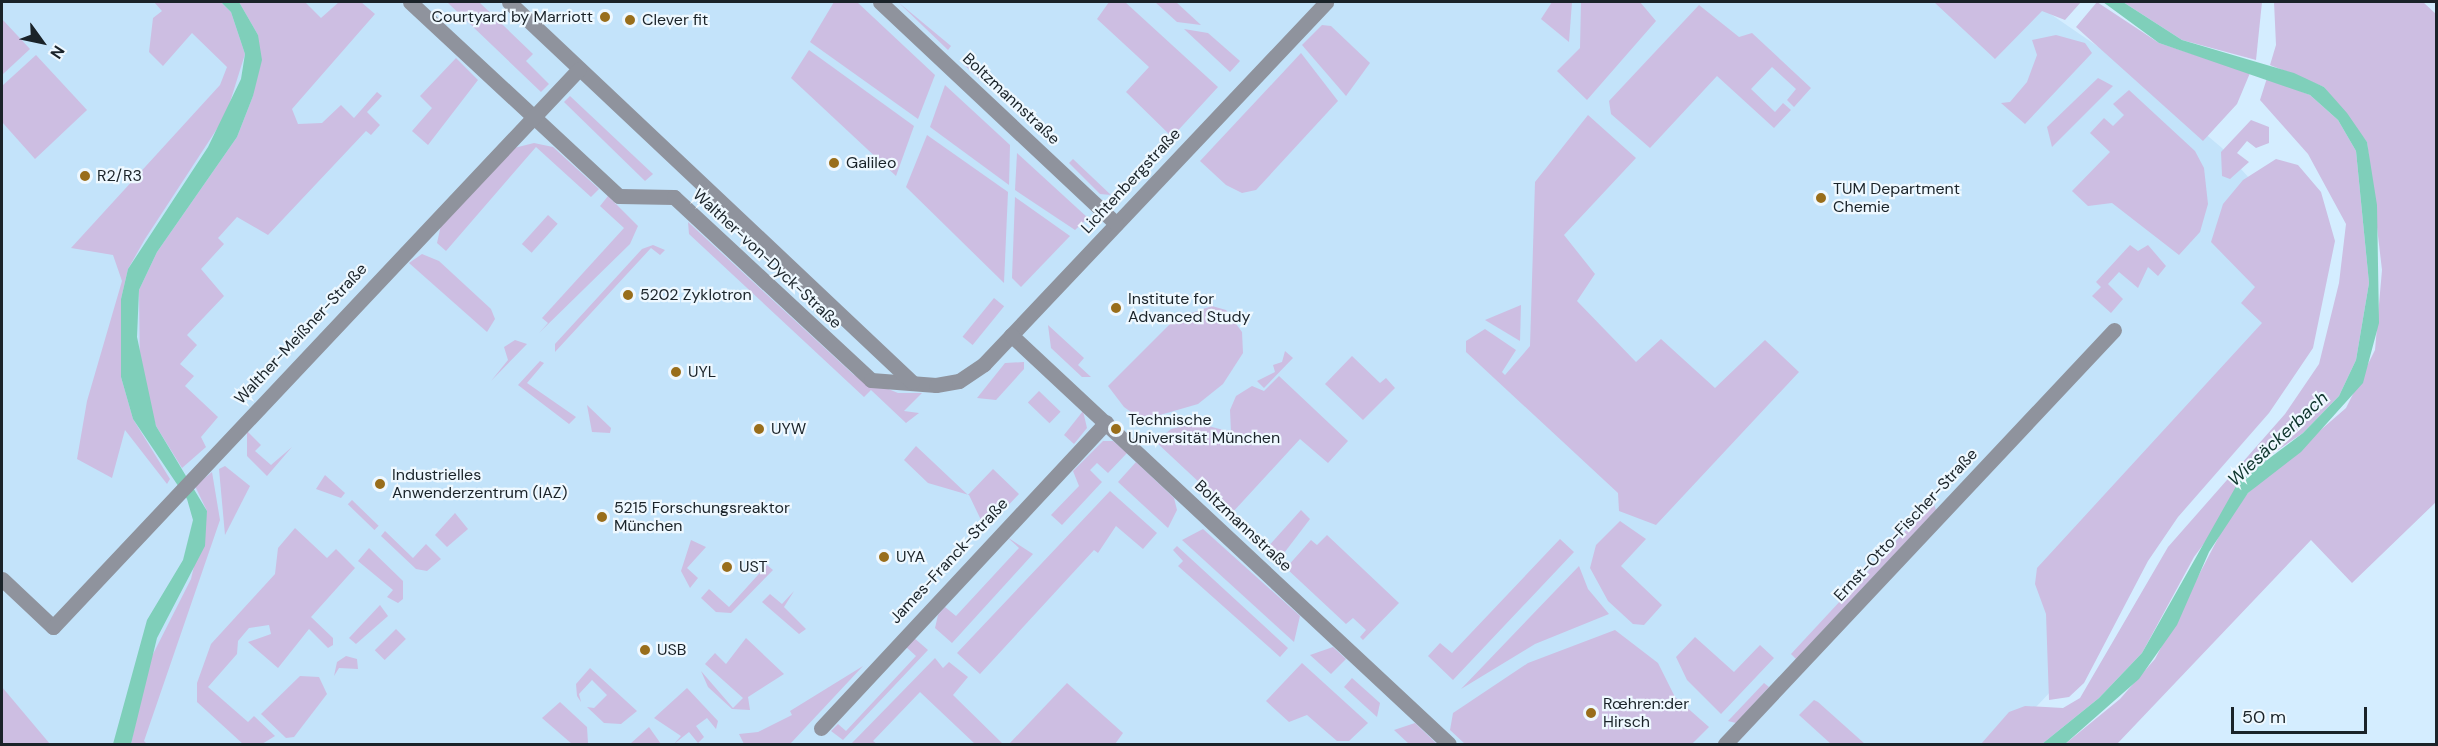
<!DOCTYPE html>
<meta charset="utf-8">
<style>
body{margin:0}
#map{position:relative;width:2438px;height:746px;overflow:hidden;background:#d4edff;font-family:"DM Sans",sans-serif}
div>[style]{position:absolute}
[style*='--x']{left:calc(var(--x)*1px);top:calc(var(--y)*1px);width:calc(var(--w)*1px);rotate:calc(var(--a)*1deg)}
.built>*{inset:0;background:#c3e3fa}
.green>*{inset:0;background:#cdbee2;transform-origin:0 0}
.water>*{inset:0;background:#7fcfba}
.minor>*{height:15px;margin:-7.5px;padding:0 7.5px;transform-origin:7.5px;border-radius:7.5px;background:#8f939d}
.dots>*{width:16px;height:16px;translate:-50% -50%;box-sizing:border-box;border:3px solid #eef8ff;border-radius:50%}
span{translate:-50% -50%;white-space:nowrap;text-align:center;line-height:1.15;-webkit-text-stroke:4.5px #eef8ff;paint-order:stroke}
.poi-label{font-size:16px;color:#1a2329}
.right{translate:-100% -50%;text-align:right}
.left{translate:0 -50%;text-align:left}
.street-label{font-size:16px;color:#1a2329}
.water-label{font-size:18px;color:#0e342c;font-style:italic}
.frame{position:absolute;inset:0;border:3px solid #1a2329;pointer-events:none}
.north{position:absolute;left:12px;top:12px;width:60px;height:60px;-webkit-text-stroke:4px #eef8ff;paint-order:stroke;rotate:123deg;font-size:16px;font-weight:700;line-height:24px;text-align:center;color:#1a2329}
.north::after{content:'';display:block;margin:auto;width:21px;height:27px;background:#1a2329;clip-path:polygon(50% 0,100% 100%,50% 72%,0 100%)}
.scale{position:absolute;left:2231px;top:707px;width:136px;height:27px;box-sizing:border-box;border:3px solid #1a2329;border-top:0;padding-left:8px;font-size:18px;line-height:21px;white-space:nowrap;color:#1a2329;-webkit-text-stroke:4px #eef8ff;paint-order:stroke}
</style>
<div id="map">
<div class="built">
<i style="clip-path:polygon(2px 2px,2033px 2px,2119px 61px,2222px 148px,2269px 200px,2298px 345px,2066px 632px,2086px 654px,2001px 744px,14px 744px,2px 736px)"></i>
</div>
<div class="green">
<i style="clip-path:polygon(154px 2px,221px 2px,231px 12px,245px 54px,226px 115px,145px 239px,128px 269px,121px 299px,121px 377px,133px 419px,170px 479px,167px 484px,125px 430px,112px 478px,77px 459px,87px 401px,122px 281px,113px 255px,71px 248px,220px 85px,227px 67px,192px 33px,163px 66px,149px 52px,153px 18px,162px 11px)"></i>
<i style="clip-path:polygon(239px 2px,305px 2px,321px 18px,339px 2px,361px 2px,375px 14px,292px 109px,298px 124px,322px 123px,341px 105px,354px 118px,377px 92px,382px 96px,367px 112px,380px 125px,371px 135px,366px 131px,268px 235px,237px 217px,218px 238px,224px 244px,201px 269px,224px 296px,187px 335px,197px 345px,180px 364px,194px 376px,185px 386px,218px 417px,201px 437px,206px 447px,182px 468px,156px 426px,140px 373px,139px 290px,157px 252px,237px 137px,253px 96px,258px 35px)"></i>
<i style="clip-path:polygon(447px 2px,479px 2px,533px 54px,526px 61px,549px 84px,541px 92px)"></i>
<i style="clip-path:polygon(834px 2px,857px 2px,935px 75px,918px 119px,810px 42px)"></i>
<i style="clip-path:polygon(898px 2px,951px 46px,948px 50px)"></i>
<i style="clip-path:polygon(1109px 2px,1125px 2px,1218px 87px,1172px 137px,1126px 92px,1149px 67px,1097px 19px)"></i>
<i style="clip-path:polygon(1155px 2px,1176px 2px,1201px 25px,1177px 22px)"></i>
<i style="clip-path:polygon(1552px 2px,1572px 2px,1569px 42px,1541px 19px)"></i>
<i style="clip-path:polygon(1581px 2px,1640px 2px,1656px 21px,1587px 100px,1557px 71px,1580px 48px)"></i>
<i style="clip-path:polygon(1934px 2px,2081px 2px,2065px 20px,2042px 11px,1995px 59px)"></i>
<i style="clip-path:polygon(2097px 2px,2159px 43px,2250px 73px,2237px 104px,2203px 141px,2076px 27px)"></i>
<i style="clip-path:polygon(2123px 2px,2262px 2px,2256px 60px,2182px 40px)"></i>
<i style="clip-path:polygon(2274px 2px,2423px 2px,2436px 14px,2436px 502px,2352px 583px,2311px 540px,2117px 744px,2065px 744px,2120px 699px,2155px 659px,2227px 521px,2248px 493px,2346px 408px,2375px 350px,2382px 270px,2367px 142px,2324px 87px,2270px 65px,2276px 45px)"></i>
<i style="clip-path:polygon(1699px 5px,1739px 37px,1752px 33px,1811px 88px,1794px 107px,1787px 100px,1796px 89px,1772px 67px,1751px 89px,1775px 112px,1783px 103px,1791px 110px,1774px 128px,1717px 76px,1650px 148px,1611px 114px,1609px 101px)"></i>
<i style="clip-path:polygon(2px 19px,30px 49px,2px 75px)"></i>
<i style="clip-path:polygon(1322px 25px,1331px 26px,1370px 63px,1346px 96px,1302px 45px)"></i>
<i style="clip-path:polygon(1184px 29px,1208px 33px,1240px 61px,1230px 72px)"></i>
<i style="clip-path:polygon(2056px 35px,2085px 43px,2092px 53px,2025px 124px,2001px 103px,2010px 102px,2027px 82px,2037px 55px,2032px 40px)"></i>
<i style="clip-path:polygon(809px 50px,914px 126px,896px 176px,791px 78px)"></i>
<i style="clip-path:polygon(1301px 53px,1338px 101px,1256px 190px,1242px 193px,1226px 185px,1200px 161px)"></i>
<i style="clip-path:polygon(36px 55px,87px 110px,35px 159px,2px 122px,2px 86px)"></i>
<i style="clip-path:polygon(456px 58px,478px 80px,428px 145px,412px 131px,432px 108px,420px 96px)"></i>
<i style="clip-path:polygon(967px 60px,1022px 112px,1019px 115px,963px 64px)"></i>
<i style="clip-path:polygon(2098px 78px,2113px 86px,2052px 147px,2047px 127px)"></i>
<i style="clip-path:polygon(2267px 78px,2310px 95px,2338px 120px,2356px 151px,2369px 283px,2356px 360px,2339px 396px,2303px 433px,2269px 456px,2194px 557px,2142px 653px,2099px 698px,2042px 744px,1981px 744px,2009px 712px,2025px 706px,2063px 708px,2080px 698px,2168px 547px,2285px 414px,2319px 364px,2339px 283px,2346px 224px,2308px 154px,2260px 100px)"></i>
<i style="clip-path:polygon(945px 85px,1010px 145px,1009px 185px,930px 127px)"></i>
<i style="clip-path:polygon(2129px 90px,2195px 151px,2204px 168px,2208px 204px,2200px 232px,2179px 255px,2112px 203px,2088px 206px,2072px 191px,2110px 152px,2090px 133px,2104px 118px,2113px 126px,2124px 115px,2113px 104px)"></i>
<i style="clip-path:polygon(570px 96px,653px 174px,645px 181px,564px 102px)"></i>
<i style="clip-path:polygon(1588px 115px,1636px 158px,1564px 235px,1595px 274px,1577px 301px,1636px 362px,1661px 339px,1715px 388px,1765px 340px,1799px 372px,1656px 525px,1619px 511px,1618px 493px,1466px 352px,1466px 341px,1485px 329px,1516px 350px,1502px 372px,1505px 375px,1530px 346px,1535px 182px)"></i>
<i style="clip-path:polygon(2251px 120px,2269px 127px,2269px 143px,2256px 148px,2247px 141px,2237px 153px,2249px 162px,2230px 179px,2222px 176px,2221px 152px)"></i>
<i style="clip-path:polygon(927px 135px,1008px 192px,1004px 283px,906px 187px)"></i>
<i style="clip-path:polygon(534px 143px,553px 147px,599px 189px,591px 197px,536px 147px,446px 251px,437px 243px,441px 225px,514px 148px)"></i>
<i style="clip-path:polygon(1017px 153px,1088px 218px,1075px 230px,1015px 190px)"></i>
<i style="clip-path:polygon(1073px 159px,1111px 195px,1100px 194px,1069px 163px)"></i>
<i style="clip-path:polygon(2276px 159px,2298px 165px,2321px 192px,2335px 241px,2313px 348px,2269px 413px,2178px 517px,2148px 561px,2084px 683px,2069px 697px,2049px 700px,2046px 614px,2035px 584px,2037px 568px,2262px 323px,2241px 303px,2255px 287px,2211px 242px,2223px 204px,2243px 180px)"></i>
<i style="clip-path:polygon(608px 196px,638px 226px,630px 244px,539px 333px,548px 323px,542px 318px,624px 228px,600px 206px)"></i>
<i style="clip-path:polygon(1015px 197px,1070px 236px,1021px 287px,1012px 278px)"></i>
<i style="left:548px;top:215px;width:13px;height:39px;rotate:42deg"></i>
<i style="clip-path:polygon(688px 222px,854px 375px,898px 393px,922px 393px,904px 411px,919px 413px,906px 423px,871px 390px,864px 397px,689px 234px)"></i>
<i style="clip-path:polygon(653px 245px,665px 250px,660px 255px,651px 248px,555px 352px,555px 344px,642px 249px)"></i>
<i style="clip-path:polygon(2130px 245px,2138px 251px,2148px 245px,2166px 266px,2158px 276px,2148px 267px,2138px 288px,2119px 272px,2108px 284px,2123px 299px,2111px 313px,2092px 296px,2101px 287px,2096px 282px)"></i>
<i style="clip-path:polygon(422px 254px,439px 261px,491px 309px,495px 319px,487px 332px,409px 263px)"></i>
<i style="left:994px;top:298px;width:13px;height:50px;rotate:39deg"></i>
<i style="clip-path:polygon(1521px 305px,1520px 341px,1485px 320px)"></i>
<i style="clip-path:polygon(1212px 306px,1226px 310px,1242px 332px,1243px 353px,1223px 384px,1198px 404px,1160px 415px,1138px 417px,1124px 407px,1108px 386px,1176px 318px)"></i>
<i style="clip-path:polygon(1048px 325px,1084px 358px,1078px 365px,1091px 377px,1082px 377px,1051px 348px)"></i>
<i style="clip-path:polygon(515px 340px,527px 344px,491px 381px,508px 360px,504px 347px)"></i>
<i style="clip-path:polygon(1285px 351px,1293px 358px,1264px 388px,1257px 381px,1275px 372px,1273px 365px,1282px 362px)"></i>
<i style="clip-path:polygon(1352px 356px,1380px 383px,1386px 378px,1395px 388px,1363px 420px,1325px 384px)"></i>
<i style="clip-path:polygon(540px 361px,544px 363px,527px 383px,576px 417px,569px 424px,518px 385px)"></i>
<i style="clip-path:polygon(1024px 362px,1024px 369px,996px 400px,977px 398px,1005px 363px)"></i>
<i style="clip-path:polygon(1279px 376px,1348px 441px,1328px 463px,1300px 439px,1232px 513px,1156px 442px,1171px 429px,1197px 423px,1231px 432px,1230px 410px,1236px 396px,1252px 386px,1264px 391px)"></i>
<i style="left:1039px;top:391px;width:30px;height:16px;rotate:44deg"></i>
<i style="clip-path:polygon(587px 405px,611px 428px,610px 433px,592px 432px)"></i>
<i style="clip-path:polygon(1083px 411px,1087px 428px,1074px 444px,1064px 435px)"></i>
<i style="clip-path:polygon(247px 431px,261px 445px,255px 451px,271px 465px,292px 447px,267px 476px,247px 456px)"></i>
<i style="clip-path:polygon(1103px 441px,1113px 441px,1127px 453px,1108px 473px,1097px 463px,1090px 470px,1102px 482px,1062px 525px,1051px 515px,1079px 486px,1073px 471px)"></i>
<i style="clip-path:polygon(916px 446px,968px 495px,993px 469px,1019px 494px,981px 534px,981px 520px,969px 495px,928px 483px,904px 460px)"></i>
<i style="clip-path:polygon(1136px 462px,1174px 498px,1177px 510px,1168px 528px,1118px 482px)"></i>
<i style="clip-path:polygon(225px 466px,250px 486px,225px 535px,219px 469px)"></i>
<i style="clip-path:polygon(212px 472px,220px 520px,144px 741px,147px 744px,131px 744px,148px 664px,191px 579px,207px 511px,195px 486px)"></i>
<i style="clip-path:polygon(325px 475px,345px 493px,341px 498px,316px 489px)"></i>
<i style="clip-path:polygon(1110px 491px,1157px 533px,1143px 549px,1116px 526px,1098px 553px,1094px 550px,980px 674px,957px 653px)"></i>
<i style="left:352px;top:500px;width:37px;height:6px;rotate:44deg"></i>
<i style="clip-path:polygon(1933px 501px,1936px 510px,1796px 659px,1791px 654px)"></i>
<i style="clip-path:polygon(1301px 510px,1310px 519px,1278px 561px,1266px 549px)"></i>
<i style="clip-path:polygon(455px 513px,468px 529px,447px 547px,435px 535px)"></i>
<i style="clip-path:polygon(1620px 521px,1646px 539px,1621px 566px,1662px 605px,1644px 625px,1633px 624px,1608px 601px,1590px 568px,1596px 545px)"></i>
<i style="clip-path:polygon(295px 528px,327px 558px,336px 549px,355px 568px,311px 617px,333px 638px,333px 645px,328px 648px,309px 629px,278px 668px,248px 642px,271px 634px,269px 625px,249px 628px,238px 641px,237px 654px,208px 687px,248px 722px,254px 716px,275px 736px,262px 744px,243px 744px,197px 702px,197px 683px,211px 644px,275px 574px,278px 548px)"></i>
<i style="clip-path:polygon(1203px 529px,1300px 616px,1294px 642px,1182px 540px)"></i>
<i style="clip-path:polygon(385px 531px,413px 558px,426px 544px,441px 559px,427px 571px,416px 569px,381px 536px)"></i>
<i style="clip-path:polygon(1327px 535px,1399px 603px,1363px 640px,1360px 637px,1366px 630px,1353px 618px,1346px 624px,1286px 568px,1311px 540px,1317px 545px)"></i>
<i style="clip-path:polygon(1007px 537px,1033px 554px,952px 643px,935px 628px,938px 615px,945px 607px,956px 616px,1019px 548px)"></i>
<i style="clip-path:polygon(1560px 539px,1574px 552px,1453px 680px,1428px 656px,1440px 643px,1452px 653px)"></i>
<i style="clip-path:polygon(691px 540px,706px 547px,687px 568px,698px 578px,690px 588px,681px 571px)"></i>
<i style="clip-path:polygon(1177px 546px,1288px 648px,1280px 657px,1178px 566px,1183px 561px,1173px 550px)"></i>
<i style="clip-path:polygon(369px 548px,403px 581px,403px 599px,398px 603px,387px 597px,393px 590px,358px 561px)"></i>
<i style="clip-path:polygon(767px 565px,773px 570px,731px 613px,716px 612px,701px 598px,709px 589px,729px 607px)"></i>
<i style="clip-path:polygon(1579px 566px,1588px 589px,1609px 614px,1535px 644px,1461px 689px)"></i>
<i style="clip-path:polygon(794px 591px,784px 607px,806px 629px,799px 634px,762px 602px,770px 594px,782px 604px)"></i>
<i style="clip-path:polygon(380px 605px,388px 616px,356px 644px,349px 638px)"></i>
<i style="left:396px;top:629px;width:14px;height:30px;rotate:45deg"></i>
<i style="clip-path:polygon(1615px 630px,1658px 663px,1675px 697px,1709px 727px,1692px 744px,1465px 744px,1450px 730px,1453px 713px,1528px 663px)"></i>
<i style="clip-path:polygon(913px 637px,928px 650px,843px 740px,831px 731px,838px 724px,846px 731px,916px 656px,905px 646px)"></i>
<i style="clip-path:polygon(1695px 637px,1734px 672px,1760px 645px,1774px 658px,1721px 714px,1687px 680px,1676px 657px)"></i>
<i style="clip-path:polygon(746px 638px,784px 674px,748px 697px,750px 710px,732px 709px,708px 687px,701px 671px,733px 708px,743px 698px,705px 664px,715px 653px,726px 664px)"></i>
<i style="clip-path:polygon(1333px 647px,1346px 659px,1331px 674px,1310px 655px)"></i>
<i style="clip-path:polygon(346px 656px,357px 659px,358px 669px,339px 668px,334px 676px,337px 662px)"></i>
<i style="clip-path:polygon(935px 658px,943px 668px,949px 662px,968px 677px,953px 695px,1003px 744px,975px 744px,920px 692px,873px 741px,877px 744px,851px 744px)"></i>
<i style="clip-path:polygon(1302px 663px,1368px 723px,1349px 741px,1337px 741px,1307px 715px,1289px 722px,1266px 701px)"></i>
<i style="clip-path:polygon(863px 666px,791px 743px,744px 744px,739px 734px,758px 732px,792px 715px,790px 711px)"></i>
<i style="clip-path:polygon(590px 668px,637px 711px,621px 724px,604px 723px,587px 707px,594px 708px,607px 695px,592px 680px,579px 694px,581px 702px,577px 696px,576px 684px)"></i>
<i style="clip-path:polygon(300px 676px,319px 677px,327px 694px,294px 737px,286px 738px,261px 714px)"></i>
<i style="clip-path:polygon(1352px 678px,1380px 703px,1377px 717px,1344px 687px)"></i>
<i style="clip-path:polygon(1067px 683px,1123px 733px,1115px 744px,1009px 744px)"></i>
<i style="clip-path:polygon(1764px 683px,1769px 687px,1736px 723px,1728px 721px)"></i>
<i style="clip-path:polygon(2px 687px,50px 744px,2px 744px)"></i>
<i style="clip-path:polygon(687px 688px,718px 721px,716px 729px,707px 718px,696px 726px,704px 737px,698px 743px,689px 732px,674px 744px,681px 736px,654px 718px)"></i>
<i style="clip-path:polygon(1814px 700px,1818px 702px,1865px 744px,1831px 744px,1799px 715px)"></i>
<i style="clip-path:polygon(560px 702px,587px 727px,588px 743px,572px 744px,542px 718px)"></i>
<i style="clip-path:polygon(1415px 723px,1437px 744px,1409px 744px,1394px 730px)"></i>
<i style="clip-path:polygon(649px 727px,661px 744px,630px 744px)"></i>
</div>
<div class="water">
<i style="clip-path:polygon(221px 2px,239px 2px,258px 35px,262px 60px,253px 96px,237px 137px,157px 252px,139px 290px,137px 337px,156px 426px,207px 511px,205px 546px,157px 638px,131px 744px,113px 744px,147px 620px,183px 560px,193px 520px,187px 499px,133px 419px,121px 377px,121px 299px,128px 269px,208px 147px,241px 79px,245px 54px,231px 12px)"></i>
<i style="clip-path:polygon(2103px 2px,2123px 2px,2182px 40px,2294px 73px,2324px 87px,2347px 113px,2367px 142px,2377px 205px,2379px 323px,2363px 383px,2301px 452px,2248px 493px,2209px 552px,2177px 625px,2139px 679px,2065px 744px,2042px 744px,2099px 698px,2142px 653px,2239px 481px,2303px 433px,2339px 396px,2356px 360px,2369px 283px,2356px 151px,2338px 120px,2310px 95px,2159px 43px)"></i>
</div>
<div class="minor">
<i style="--x:410;--y:2;--w:285;--a:42.9"></i>
<i style="--x:619;--y:196;--w:55;--a:1"></i>
<i style="--x:674;--y:197;--w:269;--a:42.9"></i>
<i style="--x:871;--y:380;--w:65;--a:4.4"></i>
<i style="--x:936;--y:385;--w:23;--a:-10"></i>
<i style="--x:959;--y:381;--w:30;--a:-34"></i>
<i style="--x:984;--y:364;--w:498;--a:-46.6"></i>
<i style="--x:509;--y:2;--w:554;--a:43.32"></i>
<i style="--x:880;--y:2;--w:324;--a:43.2"></i>
<i style="--x:1011;--y:335;--w:599;--a:43.04"></i>
<i style="--x:2;--y:579;--w:70;--a:43.3"></i>
<i style="--x:53;--y:627;--w:767;--a:-46.69"></i>
<i style="--x:821;--y:728;--w:418;--a:-47"></i>
<i style="--x:1725;--y:744;--w:568;--a:-46.78"></i>
</div>
<div class="dots">
<i style="left:605px;top:17px;background:#996e1b"></i>
<i style="left:630px;top:20px;background:#996e1b"></i>
<i style="left:834px;top:163px;background:#996e1b"></i>
<i style="left:85px;top:176px;background:#996e1b"></i>
<i style="left:1821px;top:198px;background:#996e1b"></i>
<i style="left:628px;top:295px;background:#996e1b"></i>
<i style="left:1116px;top:308px;background:#996e1b"></i>
<i style="left:676px;top:372px;background:#996e1b"></i>
<i style="left:759px;top:429px;background:#996e1b"></i>
<i style="left:1116px;top:429px;background:#996e1b"></i>
<i style="left:380px;top:484px;background:#996e1b"></i>
<i style="left:602px;top:517px;background:#996e1b"></i>
<i style="left:884px;top:557px;background:#996e1b"></i>
<i style="left:727px;top:567px;background:#996e1b"></i>
<i style="left:645px;top:650px;background:#996e1b"></i>
<i style="left:1591px;top:713px;background:#996e1b"></i>
</div>
<div class="poi-label">
<span class="right" style="left:593px;top:17px">Courtyard by Marriott</span>
<span class="left" style="left:642px;top:20px">Clever fit</span>
<span class="left" style="left:846px;top:163px">Galileo</span>
<span class="left" style="left:97px;top:176px">R2/R3</span>
<span class="left" style="left:1833px;top:198px">TUM Department<br>Chemie</span>
<span class="left" style="left:640px;top:295px">5202 Zyklotron</span>
<span class="left" style="left:1128px;top:308px">Institute for<br>Advanced Study</span>
<span class="left" style="left:688px;top:372px">UYL</span>
<span class="left" style="left:1128px;top:429px">Technische<br>Universität München</span>
<span class="left" style="left:771px;top:429px">UYW</span>
<span class="left" style="left:392px;top:484px">Industrielles<br>Anwenderzentrum (IAZ)</span>
<span class="left" style="left:614px;top:517px">5215 Forschungsreaktor<br>München</span>
<span class="left" style="left:896px;top:557px">UYA</span>
<span class="left" style="left:739px;top:567px">UST</span>
<span class="left" style="left:657px;top:650px">USB</span>
<span class="left" style="left:1603px;top:713px">Rœhren:der<br>Hirsch</span>
</div>
<div class="street-label">
<span style="left:1011px;top:99px;rotate:43deg">Boltzmannstraße</span>
<span style="left:1131px;top:181px;rotate:-47deg">Lichtenbergstraße</span>
<span style="left:767px;top:259px;rotate:43deg">Walther-von-Dyck-Straße</span>
<span style="left:301px;top:334px;rotate:-47deg">Walther-Meißner-Straße</span>
<span style="left:1906px;top:525px;rotate:-47deg">Ernst-Otto-Fischer-Straße</span>
<span style="left:1243px;top:526px;rotate:43deg">Boltzmannstraße</span>
<span style="left:949px;top:561px;rotate:-47deg">James-Franck-Straße</span>
</div>
<div class="water-label">
<span style="left:2278px;top:439px;rotate:-43deg">Wiesäckerbach</span>
</div>
<div class="frame"></div>
<div class="north">N</div>
<div class="scale">50 m</div>
</div>
